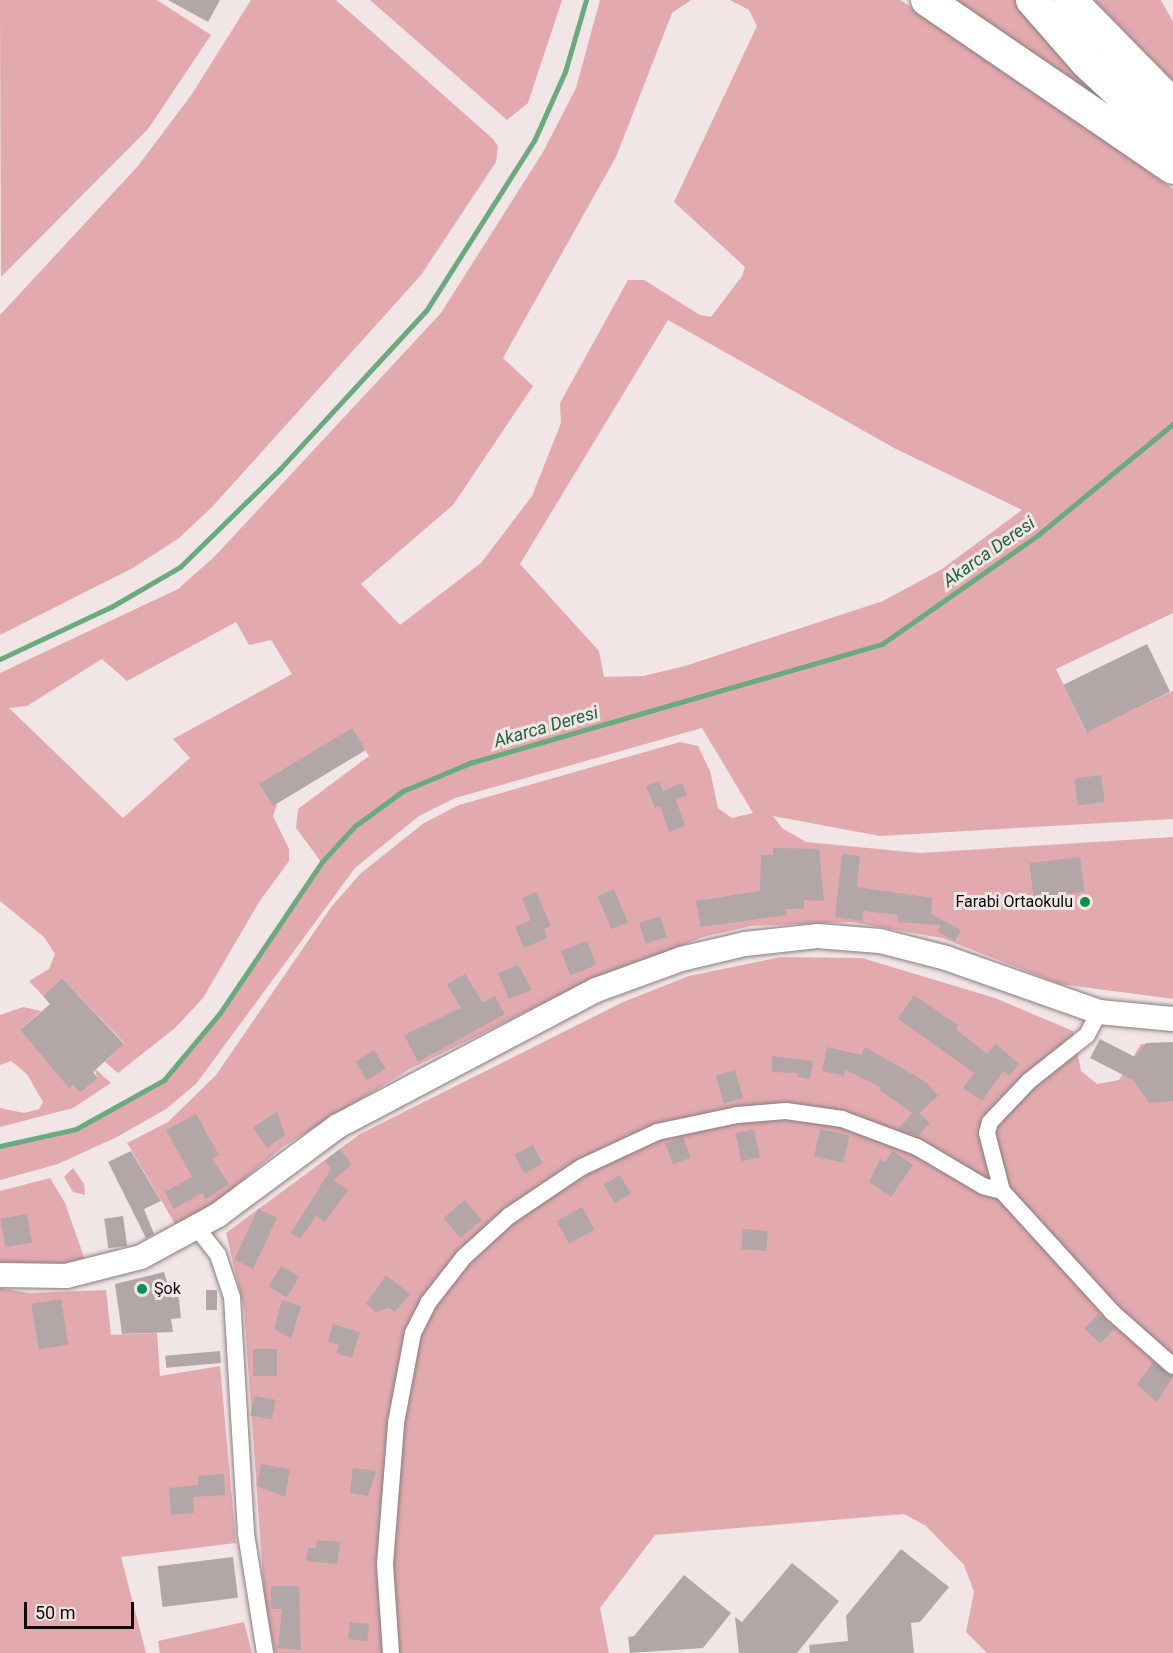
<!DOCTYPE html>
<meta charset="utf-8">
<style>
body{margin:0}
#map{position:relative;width:1173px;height:1653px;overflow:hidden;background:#f2e5e5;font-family:Roboto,sans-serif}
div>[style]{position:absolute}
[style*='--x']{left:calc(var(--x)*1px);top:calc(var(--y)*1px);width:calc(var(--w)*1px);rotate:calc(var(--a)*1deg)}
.green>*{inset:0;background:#e2aaaf}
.stream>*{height:4.5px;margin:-2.25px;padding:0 2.25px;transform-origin:2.25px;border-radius:2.25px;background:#6aaa7f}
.building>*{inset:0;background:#b3a6a7;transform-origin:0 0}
.roads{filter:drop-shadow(0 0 2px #897d7d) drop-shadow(0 0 2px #897d7d)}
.street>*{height:16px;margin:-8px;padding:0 8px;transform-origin:8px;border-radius:8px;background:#fff}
.secondary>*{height:24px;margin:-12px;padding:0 12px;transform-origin:12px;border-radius:12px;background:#fff}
.highway>*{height:32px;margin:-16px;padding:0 16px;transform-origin:16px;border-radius:16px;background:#fff}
.dots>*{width:16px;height:16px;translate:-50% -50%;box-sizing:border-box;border:3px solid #f2e5e5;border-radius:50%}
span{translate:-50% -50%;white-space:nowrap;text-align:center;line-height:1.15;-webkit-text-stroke:6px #f2e5e5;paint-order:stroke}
.poi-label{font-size:16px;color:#0e0a0a}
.right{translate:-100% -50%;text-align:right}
.left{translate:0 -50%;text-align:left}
.water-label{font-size:18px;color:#20673d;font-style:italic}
.scale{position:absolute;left:24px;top:1602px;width:110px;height:27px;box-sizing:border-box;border:3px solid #0e0a0a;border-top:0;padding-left:8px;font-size:18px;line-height:21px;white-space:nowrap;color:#0e0a0a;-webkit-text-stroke:4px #f2e5e5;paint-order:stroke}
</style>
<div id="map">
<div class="green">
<i style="clip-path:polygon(0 0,157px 0,211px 35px,148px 129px,1px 277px)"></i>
<i style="clip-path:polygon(251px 0,336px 0,493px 139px,498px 146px,496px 162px,421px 275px,212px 507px,179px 538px,133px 568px,0 635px,0 315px,138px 166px,192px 94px)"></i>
<i style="clip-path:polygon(370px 0,562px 0,528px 103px,507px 120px)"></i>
<i style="clip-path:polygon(evenodd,600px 0,691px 0,672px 13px,616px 157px,503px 358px,533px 386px,453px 505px,361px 584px,400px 625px,481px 563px,532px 496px,561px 423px,560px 403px,628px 280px,644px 280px,700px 315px,711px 317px,742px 276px,745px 267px,674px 202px,757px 26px,749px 10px,730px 0,900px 0,987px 56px,1173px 189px,1173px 613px,1056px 669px,1086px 732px,1173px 691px,1173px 819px,880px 836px,773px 816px,782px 828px,806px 842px,920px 853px,1173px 837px,1173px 999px,1060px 984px,942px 938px,851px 922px,751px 926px,703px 937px,556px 997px,410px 1069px,284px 1146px,200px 1216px,177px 1227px,127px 1143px,168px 1122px,216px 1075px,332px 906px,361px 873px,424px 823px,459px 805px,680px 742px,698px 746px,710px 771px,718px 808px,732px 818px,753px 813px,702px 728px,455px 798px,419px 816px,355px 868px,196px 1084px,166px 1109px,117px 1137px,58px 1164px,0 1180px,0 1146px,76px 1129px,164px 1080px,220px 1013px,322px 863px,296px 828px,298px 809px,369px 756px,365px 750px,297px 789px,281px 770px,262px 786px,277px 805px,273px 816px,289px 849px,289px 861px,259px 902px,203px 998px,175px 1028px,118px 1073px,105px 1062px,124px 1043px,62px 978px,43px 996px,29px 981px,49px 969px,55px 954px,44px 937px,0 901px,0 673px,178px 589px,215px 556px,441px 313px,543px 152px,576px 88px,600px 0,668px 320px,894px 448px,1022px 510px,942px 569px,883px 601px,685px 666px,643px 676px,604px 677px,599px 651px,520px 564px,668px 320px,600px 0,236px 622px,249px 645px,271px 640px,292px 674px,173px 739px,190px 758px,123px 818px,9px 708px,27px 706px,102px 659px,127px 681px,236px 622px)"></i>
<i style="clip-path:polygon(951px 0,1019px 0,1140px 129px,1003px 32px)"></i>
<i style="clip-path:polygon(1094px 0,1161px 0,1173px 22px,1173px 81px)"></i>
<i style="clip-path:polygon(781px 957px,862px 958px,995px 998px,1073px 1031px,1081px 1071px,1097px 1084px,1119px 1080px,1141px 1044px,1173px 1045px,1173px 1653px,987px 1653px,966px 1632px,974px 1592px,964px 1565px,926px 1526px,904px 1514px,655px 1535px,600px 1608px,609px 1653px,275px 1653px,265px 1606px,244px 1309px,226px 1233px,360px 1134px,623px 1002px,689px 976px)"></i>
<i style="clip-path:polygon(23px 1007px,41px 1011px,20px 1030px,69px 1087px,73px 1085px,80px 1093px,98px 1078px,93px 1067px,111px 1083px,73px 1108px,0 1127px,0 1108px,24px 1113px,39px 1109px,43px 1102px,27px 1074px,11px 1061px,0 1065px,0 1015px)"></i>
<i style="clip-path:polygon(73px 1168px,84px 1184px,85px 1195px,73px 1192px,64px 1177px)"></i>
<i style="clip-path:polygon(50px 1178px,65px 1203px,86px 1263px,0 1263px,0 1191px)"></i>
<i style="clip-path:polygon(0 1288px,29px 1293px,106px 1290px,111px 1335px,157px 1333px,160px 1376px,220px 1366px,236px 1543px,121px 1557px,146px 1653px,0 1653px)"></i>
<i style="clip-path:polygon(244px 1622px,252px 1653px,160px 1653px,158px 1641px)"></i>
</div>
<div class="stream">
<i style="--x:0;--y:659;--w:123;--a:-25.1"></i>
<i style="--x:111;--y:607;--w:80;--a:-30.1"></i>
<i style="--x:180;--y:567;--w:140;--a:-44.4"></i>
<i style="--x:280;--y:469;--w:215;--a:-47.3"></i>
<i style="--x:426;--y:311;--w:201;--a:-57.6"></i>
<i style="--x:534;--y:141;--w:76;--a:-65.8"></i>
<i style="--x:565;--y:72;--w:75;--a:-73.7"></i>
<i style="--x:0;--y:1146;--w:78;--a:-12.6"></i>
<i style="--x:76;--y:1129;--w:101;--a:-29.1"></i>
<i style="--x:164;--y:1080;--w:87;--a:-50.1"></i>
<i style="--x:220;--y:1013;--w:182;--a:-56"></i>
<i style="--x:322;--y:862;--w:49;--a:-47.5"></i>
<i style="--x:355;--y:826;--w:59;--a:-36.1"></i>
<i style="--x:403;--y:791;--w:73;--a:-22.7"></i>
<i style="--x:470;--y:763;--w:429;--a:-16.1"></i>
<i style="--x:882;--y:644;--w:190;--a:-34.9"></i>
<i style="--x:1038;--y:535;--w:175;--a:-39.4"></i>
</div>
<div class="building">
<i style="clip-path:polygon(168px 0,220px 0,208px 22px)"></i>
<i style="left:1147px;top:644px;width:53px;height:93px;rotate:64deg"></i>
<i style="left:352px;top:728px;width:26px;height:108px;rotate:59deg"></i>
<i style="left:1101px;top:775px;width:27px;height:27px;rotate:82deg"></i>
<i style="clip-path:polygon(659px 781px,663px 791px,682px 783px,687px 795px,676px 800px,685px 826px,669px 832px,660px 806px,655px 808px,646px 786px)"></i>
<i style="clip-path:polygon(773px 848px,819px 849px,824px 901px,804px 900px,804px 909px,786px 909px,787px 915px,701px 927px,696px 901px,760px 891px,761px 855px,773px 855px)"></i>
<i style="clip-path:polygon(842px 854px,860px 856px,857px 887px,932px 898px,931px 914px,961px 930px,955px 941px,938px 932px,941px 925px,897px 922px,898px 915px,863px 911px,862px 921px,835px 917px)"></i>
<i style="left:1080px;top:857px;width:35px;height:51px;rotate:83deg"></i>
<i style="left:614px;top:889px;width:36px;height:18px;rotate:67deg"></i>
<i style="clip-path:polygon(536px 892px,551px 926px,544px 929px,547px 938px,524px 948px,515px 927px,531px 920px,522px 898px)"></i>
<i style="left:660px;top:916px;width:22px;height:22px;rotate:72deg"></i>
<i style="left:587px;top:941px;width:26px;height:28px;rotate:69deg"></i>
<i style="clip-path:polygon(518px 965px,532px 990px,509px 999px,498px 973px)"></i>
<i style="clip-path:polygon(465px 974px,483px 1003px,495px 996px,505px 1014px,418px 1062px,404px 1035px,461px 1008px,447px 984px)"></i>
<i style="clip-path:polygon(62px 978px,124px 1044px,93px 1072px,98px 1078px,80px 1093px,73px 1085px,69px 1088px,20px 1030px,50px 1004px,43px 996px)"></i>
<i style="clip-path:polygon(914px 995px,958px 1025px,956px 1029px,987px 1054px,996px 1044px,1019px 1064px,1009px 1076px,1003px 1071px,982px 1101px,963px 1088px,974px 1073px,898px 1019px)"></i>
<i style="clip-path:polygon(1100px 1039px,1135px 1057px,1146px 1043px,1173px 1042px,1173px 1101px,1149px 1103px,1133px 1080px,1090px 1058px)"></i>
<i style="clip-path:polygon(827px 1047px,861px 1055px,865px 1047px,926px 1082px,938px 1096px,919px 1113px,930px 1123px,918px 1136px,902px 1130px,899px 1128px,912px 1113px,879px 1090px,881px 1087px,845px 1070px,844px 1076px,822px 1071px)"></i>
<i style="left:374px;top:1050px;width:22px;height:22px;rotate:58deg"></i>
<i style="clip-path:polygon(772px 1056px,813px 1061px,810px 1079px,797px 1077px,798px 1073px,772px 1072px)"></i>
<i style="left:735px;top:1070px;width:29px;height:20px;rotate:74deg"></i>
<i style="clip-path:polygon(277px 1111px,285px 1135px,267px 1148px,253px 1128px)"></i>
<i style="clip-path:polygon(196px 1114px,219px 1155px,212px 1159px,229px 1184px,206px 1199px,202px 1193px,174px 1209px,165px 1192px,192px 1177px,166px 1130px)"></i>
<i style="left:754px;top:1129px;width:29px;height:19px;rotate:78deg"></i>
<i style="left:820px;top:1129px;width:30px;height:28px;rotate:12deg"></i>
<i style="left:683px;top:1137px;width:22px;height:19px;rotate:69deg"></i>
<i style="left:533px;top:1145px;width:21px;height:21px;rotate:62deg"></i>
<i style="clip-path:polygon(340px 1149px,352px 1165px,333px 1180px,348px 1190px,325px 1222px,316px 1216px,300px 1239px,291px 1233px,331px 1169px,325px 1161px)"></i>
<i style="clip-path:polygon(131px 1151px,161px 1201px,144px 1209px,154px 1234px,146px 1238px,108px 1162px)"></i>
<i style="clip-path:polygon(893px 1151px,913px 1165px,891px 1197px,869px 1182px,880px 1159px,885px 1162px)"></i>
<i style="left:620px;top:1175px;width:22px;height:19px;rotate:60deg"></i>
<i style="left:465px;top:1200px;width:26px;height:28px;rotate:50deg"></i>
<i style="left:582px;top:1207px;width:26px;height:29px;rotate:61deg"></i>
<i style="left:258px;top:1209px;width:21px;height:56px;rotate:25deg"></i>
<i style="left:27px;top:1214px;width:29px;height:27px;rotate:80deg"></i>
<i style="left:123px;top:1216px;width:30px;height:19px;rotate:82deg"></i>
<i style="left:743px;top:1229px;width:25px;height:20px;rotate:5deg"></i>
<i style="left:281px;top:1266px;width:21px;height:24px;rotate:31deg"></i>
<i style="clip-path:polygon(164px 1272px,167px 1282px,177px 1281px,181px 1318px,171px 1319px,173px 1332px,122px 1334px,115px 1284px)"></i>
<i style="clip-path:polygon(386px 1275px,410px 1294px,395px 1312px,389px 1308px,376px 1312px,366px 1304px)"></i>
<i style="left:206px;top:1290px;width:11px;height:20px"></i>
<i style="left:61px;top:1299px;width:46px;height:30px;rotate:81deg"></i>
<i style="clip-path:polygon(282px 1300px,301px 1306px,291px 1339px,274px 1329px)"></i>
<i style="left:1098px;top:1314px;width:22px;height:20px;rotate:43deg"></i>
<i style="clip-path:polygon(333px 1324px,360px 1332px,352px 1358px,336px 1353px,339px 1345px,328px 1342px)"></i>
<i style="left:253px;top:1349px;width:24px;height:27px"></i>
<i style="left:220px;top:1351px;width:12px;height:55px;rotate:85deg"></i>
<i style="clip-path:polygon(1153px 1362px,1173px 1376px,1157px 1402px,1137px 1385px)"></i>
<i style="left:254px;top:1396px;width:22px;height:20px;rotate:10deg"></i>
<i style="clip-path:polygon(261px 1464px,290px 1469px,285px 1497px,257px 1486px)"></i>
<i style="clip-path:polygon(353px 1468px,376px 1471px,368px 1496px,350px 1493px)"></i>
<i style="clip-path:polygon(224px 1474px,225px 1495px,193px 1497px,194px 1513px,171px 1515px,169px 1488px,198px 1485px,198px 1476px)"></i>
<i style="clip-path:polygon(317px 1540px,340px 1542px,337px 1564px,306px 1561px,308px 1548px,316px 1548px)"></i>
<i style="clip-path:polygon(901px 1549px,949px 1587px,920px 1622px,911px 1623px,914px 1653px,810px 1653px,809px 1645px,848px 1641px,846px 1616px)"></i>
<i style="left:233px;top:1557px;width:41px;height:76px;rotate:83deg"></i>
<i style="clip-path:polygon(792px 1563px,839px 1601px,797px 1653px,739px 1653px,735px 1617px,742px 1622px)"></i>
<i style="clip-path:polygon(684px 1575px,731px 1613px,703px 1648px,630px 1653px,628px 1637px,634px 1636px)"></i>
<i style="clip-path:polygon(271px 1586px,299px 1586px,301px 1650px,278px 1648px,282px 1609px,271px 1609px)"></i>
<i style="left:350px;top:1622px;width:19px;height:17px;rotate:6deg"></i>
</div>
<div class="roads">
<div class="street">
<i style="--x:1002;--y:1191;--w:60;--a:-104.5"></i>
<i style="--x:987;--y:1133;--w:11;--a:-75"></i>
<i style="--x:990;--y:1122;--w:57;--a:-46.4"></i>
<i style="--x:1029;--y:1081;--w:74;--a:-38.4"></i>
<i style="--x:1087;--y:1035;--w:26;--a:-62"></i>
<i style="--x:197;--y:1228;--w:34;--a:52"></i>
<i style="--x:218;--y:1255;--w:44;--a:71.6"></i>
<i style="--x:232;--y:1297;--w:237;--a:86.6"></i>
<i style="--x:246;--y:1534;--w:121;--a:80.9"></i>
<i style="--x:391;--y:1653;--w:89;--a:-93.9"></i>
<i style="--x:385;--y:1564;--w:141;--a:-85.5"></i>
<i style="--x:396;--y:1423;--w:92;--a:-79.3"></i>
<i style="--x:413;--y:1333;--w:34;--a:-63"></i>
<i style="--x:428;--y:1303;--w:58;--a:-52"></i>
<i style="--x:464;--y:1257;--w:61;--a:-42.3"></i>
<i style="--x:509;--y:1216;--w:88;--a:-33.9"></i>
<i style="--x:582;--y:1167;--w:83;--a:-25"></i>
<i style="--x:657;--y:1132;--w:82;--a:-12"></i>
<i style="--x:737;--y:1115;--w:49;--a:-4.7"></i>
<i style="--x:786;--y:1111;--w:57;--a:8.1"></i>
<i style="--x:842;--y:1119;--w:80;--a:20.5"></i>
<i style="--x:917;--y:1147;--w:77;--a:30.6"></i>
<i style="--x:983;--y:1186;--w:20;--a:15"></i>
<i style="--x:1002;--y:1191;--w:164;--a:47.7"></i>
<i style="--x:1112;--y:1312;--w:81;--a:41.5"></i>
</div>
<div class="secondary">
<i style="--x:0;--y:1275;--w:66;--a:0.9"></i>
<i style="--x:66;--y:1276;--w:77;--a:-14.2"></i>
<i style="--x:141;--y:1257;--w:88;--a:-28.6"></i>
<i style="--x:218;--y:1215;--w:149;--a:-36.6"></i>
<i style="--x:338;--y:1126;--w:292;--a:-27.8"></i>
<i style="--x:596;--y:990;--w:90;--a:-20"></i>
<i style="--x:681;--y:959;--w:66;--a:-13.2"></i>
<i style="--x:745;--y:944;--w:72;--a:-6.3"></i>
<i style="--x:817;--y:936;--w:63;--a:4.5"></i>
<i style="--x:880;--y:941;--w:68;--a:14.4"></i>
<i style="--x:946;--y:958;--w:162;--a:19.4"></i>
<i style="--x:1099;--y:1012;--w:74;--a:5.4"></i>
</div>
<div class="highway">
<i style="--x:927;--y:0;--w:298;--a:34.3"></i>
<i style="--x:1032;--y:0;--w:82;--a:48.9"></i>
<i style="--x:1086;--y:62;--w:119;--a:43"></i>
<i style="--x:1070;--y:0;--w:147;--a:45.6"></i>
</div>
</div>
<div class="dots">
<i style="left:1085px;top:902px;background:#089150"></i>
<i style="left:142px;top:1289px;background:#089150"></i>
</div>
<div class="poi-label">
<span class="right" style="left:1073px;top:902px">Farabi Ortaokulu</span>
<span class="left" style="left:154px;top:1289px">Şok</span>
</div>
<div class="water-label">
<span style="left:989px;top:552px;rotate:-35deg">Akarca Deresi</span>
<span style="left:546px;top:727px;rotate:-16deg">Akarca Deresi</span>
</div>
<div class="scale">50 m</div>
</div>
